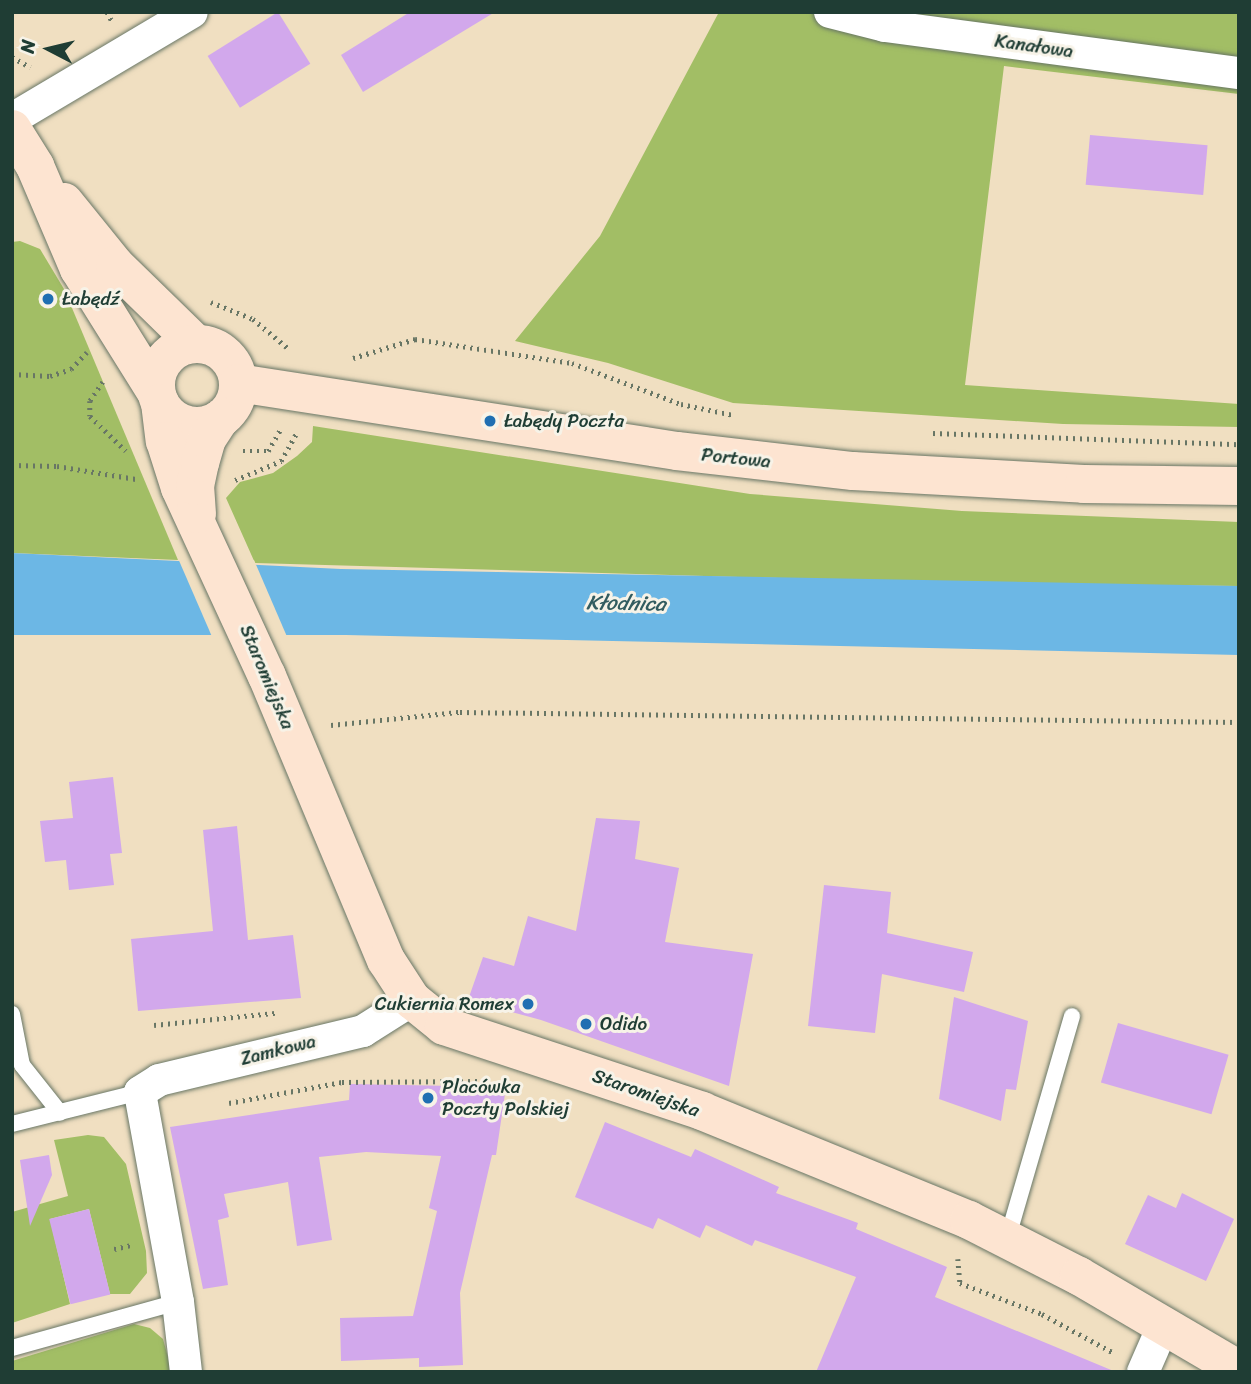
<!DOCTYPE html>
<meta charset="utf-8">
<style>
body{margin:0}
#map{position:relative;width:1251px;height:1384px;overflow:hidden;background:#f0dfc1;font-family:Sriracha,sans-serif}
div>[style]{position:absolute}
[style*='--x']{left:calc(var(--x)*1px);top:calc(var(--y)*1px);width:calc(var(--w)*1px);rotate:calc(var(--a)*1deg)}
.green>*{inset:0;background:#a2be65}
.water>*{inset:0;background:#6cb7e5}
.pier>*{inset:0;background:#f0dfc1}
.building>*{inset:0;background:#d2a8ec;transform-origin:0 0}
.path>*{height:4.5px;margin-top:-2.25px;transform-origin:0;background:repeating-linear-gradient(90deg,#687665 0 2px,transparent 0 7px)}
.roads{filter:drop-shadow(0 0 2px #687665) drop-shadow(0 0 2px #687665)}
.lane>*{height:16px;margin:-8px;padding:0 8px;transform-origin:8px;border-radius:8px;background:#fff}
.street>*{height:32px;margin:-16px;padding:0 16px;transform-origin:16px;border-radius:16px;background:#fff}
.secondary>*{height:38px;margin:-19px;padding:0 19px;transform-origin:19px;border-radius:19px;background:#fde4d1}
.secondary>.ring{margin:-19px;padding:0;box-sizing:content-box;background:none;border:38px solid #fde4d1;border-radius:50%}
.dots>*{width:19px;height:19px;translate:-50% -50%;box-sizing:border-box;border:4px solid #f7f3e8;border-radius:50%}
span{translate:-50% -50%;white-space:nowrap;text-align:center;line-height:1.15;-webkit-text-stroke:6px #f7f3e8;paint-order:stroke}
.street-label{font-size:19px;color:#1f3d34}
.poi-label{font-size:19px;color:#1f3d34}
.left{translate:0 -50%;text-align:left}
.right{translate:-100% -50%;text-align:right}
.water-label{font-size:21px;color:#325c60;font-style:italic}
.frame{position:absolute;inset:0;border:14px solid #1f3d34;pointer-events:none}
.north{position:absolute;left:14px;top:14px;width:70px;height:70px;-webkit-text-stroke:5px #f7f3e8;paint-order:stroke;rotate:277deg;font-size:19px;font-weight:700;line-height:28px;text-align:center;color:#1f3d34}
.north::after{content:'';display:block;margin:auto;width:24px;height:32px;background:#1f3d34;clip-path:polygon(50% 0,100% 100%,50% 72%,0 100%)}
</style>
<div id="map">
<div class="green">
<i style="clip-path:polygon(719px 12px,1239px 12px,1239px 94px,1004px 66px,965px 385px,1239px 404px,1239px 427px,1063px 424px,733px 403px,608px 363px,515px 341px,600px 236px)"></i>
<i style="clip-path:polygon(20px 241px,40px 249px,64px 289px,178px 560px,12px 553px,12px 242px)"></i>
<i style="clip-path:polygon(313px 426px,750px 494px,962px 511px,1239px 522px,1239px 586px,949px 583px,255px 563px,226px 498px,240px 482px,273px 473px,297px 456px,312px 442px)"></i>
<i style="clip-path:polygon(88px 1135px,104px 1137px,126px 1164px,146px 1251px,147px 1273px,130px 1294px,110px 1294px,89px 1209px,50px 1219px,70px 1304px,12px 1323px,12px 1212px,68px 1196px,54px 1140px)"></i>
<i style="clip-path:polygon(134px 1324px,150px 1328px,163px 1339px,172px 1372px,12px 1372px,12px 1361px)"></i>
</div>
<div class="water">
<i style="clip-path:polygon(12px 553px,341px 569px,1239px 586px,1239px 655px,346px 635px,12px 635px)"></i>
</div>
<div class="pier">
<i style="clip-path:polygon(177px 556px,254px 560px,288px 639px,213px 639px)"></i>
</div>
<div class="building">
<i style="left:278px;top:12px;width:61px;height:83px;rotate:58deg"></i>
<i style="clip-path:polygon(410px 12px,495px 12px,363px 92px,341px 55px)"></i>
<i style="left:1090px;top:135px;width:118px;height:50px;rotate:5deg"></i>
<i style="clip-path:polygon(113px 777px,122px 853px,110px 854px,114px 885px,69px 890px,66px 860px,45px 862px,40px 821px,73px 818px,69px 782px)"></i>
<i style="clip-path:polygon(596px 818px,640px 821px,635px 859px,679px 868px,665px 942px,753px 954px,729px 1086px,541px 1020px,468px 1000px,483px 957px,514px 966px,528px 916px,576px 931px)"></i>
<i style="clip-path:polygon(237px 826px,248px 940px,293px 935px,301px 998px,138px 1011px,131px 939px,213px 931px,203px 830px)"></i>
<i style="clip-path:polygon(824px 885px,891px 892px,887px 933px,973px 952px,964px 992px,882px 974px,875px 1033px,808px 1026px)"></i>
<i style="clip-path:polygon(954px 997px,1028px 1021px,1016px 1090px,1006px 1089px,1001px 1121px,939px 1099px)"></i>
<i style="left:1118px;top:1023px;width:115px;height:62px;rotate:16deg"></i>
<i style="clip-path:polygon(350px 1084px,506px 1087px,496px 1155px,492px 1155px,460px 1293px,463px 1365px,419px 1367px,419px 1358px,341px 1361px,340px 1318px,413px 1316px,437px 1211px,429px 1208px,441px 1156px,366px 1152px,319px 1157px,332px 1240px,297px 1246px,288px 1182px,224px 1194px,229px 1217px,218px 1220px,228px 1285px,203px 1289px,170px 1127px,349px 1100px)"></i>
<i style="clip-path:polygon(605px 1122px,691px 1157px,695px 1149px,779px 1187px,776px 1193px,858px 1223px,856px 1229px,947px 1267px,935px 1297px,1116px 1372px,816px 1372px,856px 1277px,755px 1240px,752px 1246px,706px 1225px,700px 1238px,658px 1218px,653px 1229px,575px 1197px)"></i>
<i style="clip-path:polygon(49px 1155px,52px 1175px,30px 1226px,20px 1160px)"></i>
<i style="clip-path:polygon(1182px 1193px,1234px 1219px,1206px 1281px,1125px 1244px,1148px 1195px,1176px 1208px)"></i>
<i style="left:89px;top:1209px;width:88px;height:41px;rotate:76deg"></i>
</div>
<div class="path">
<i style="--x:107;--y:12;--w:10;--a:61"></i>
<i style="--x:12;--y:57;--w:21;--a:29"></i>
<i style="--x:211;--y:302;--w:45;--a:22"></i>
<i style="--x:253;--y:319;--w:47;--a:39.8"></i>
<i style="--x:353;--y:358;--w:65;--a:-17"></i>
<i style="--x:415;--y:339;--w:159;--a:8.7"></i>
<i style="--x:572;--y:363;--w:116;--a:20.6"></i>
<i style="--x:681;--y:404;--w:53;--a:11.9"></i>
<i style="--x:12;--y:374;--w:38;--a:3"></i>
<i style="--x:50;--y:376;--w:22;--a:-18"></i>
<i style="--x:71;--y:369;--w:23;--a:-47"></i>
<i style="--x:103;--y:382;--w:23;--a:124"></i>
<i style="--x:90;--y:401;--w:15;--a:90"></i>
<i style="--x:90;--y:416;--w:50;--a:44.2"></i>
<i style="--x:933;--y:433;--w:306;--a:2.1"></i>
<i style="--x:243;--y:451;--w:25;--a:0"></i>
<i style="--x:268;--y:451;--w:24;--a:-60"></i>
<i style="--x:12;--y:465;--w:45;--a:1.3"></i>
<i style="--x:57;--y:466;--w:80;--a:9.3"></i>
<i style="--x:235;--y:480;--w:50;--a:-22.4"></i>
<i style="--x:281;--y:461;--w:33;--a:-61"></i>
<i style="--x:331;--y:725;--w:130;--a:-5.8"></i>
<i style="--x:460;--y:712;--w:779;--a:0.74"></i>
<i style="--x:154;--y:1025;--w:122;--a:-5.7"></i>
<i style="--x:229;--y:1103;--w:115;--a:-10.5"></i>
<i style="--x:342;--y:1082;--w:139;--a:-0.4"></i>
<i style="--x:114;--y:1249;--w:17;--a:-13"></i>
<i style="--x:958;--y:1259;--w:24;--a:85"></i>
<i style="--x:960;--y:1283;--w:88;--a:20.7"></i>
<i style="--x:1042;--y:1314;--w:82;--a:28.4"></i>
</div>
<div class="roads">
<div class="lane">
<i style="--x:12;--y:1014;--w:52;--a:78.9"></i>
<i style="--x:22;--y:1065;--w:61;--a:51.6"></i>
<i style="--x:12;--y:1124;--w:132;--a:-14"></i>
<i style="--x:1007;--y:1240;--w:233;--a:-73.8"></i>
<i style="--x:12;--y:1348;--w:172;--a:-15.5"></i>
</div>
<div class="street">
<i style="--x:830;--y:12;--w:57;--a:14.3"></i>
<i style="--x:885;--y:26;--w:357;--a:7.6"></i>
<i style="--x:12;--y:119;--w:209;--a:-30.7"></i>
<i style="--x:186;--y:1372;--w:70;--a:-96.5"></i>
<i style="--x:178;--y:1302;--w:213;--a:-100.3"></i>
<i style="--x:140;--y:1092;--w:22;--a:-32"></i>
<i style="--x:159;--y:1080;--w:210;--a:-13.5"></i>
<i style="--x:363;--y:1031;--w:58;--a:-32.3"></i>
<i style="--x:1143;--y:1372;--w:52;--a:-66.4"></i>
</div>
<div class="secondary">
<i style="--x:12;--y:129;--w:44;--a:58.1"></i>
<i style="--x:35;--y:166;--w:112;--a:66.9"></i>
<i style="--x:79;--y:269;--w:145;--a:58"></i>
<i style="--x:64;--y:202;--w:81;--a:51"></i>
<i style="--x:115;--y:265;--w:113;--a:44.3"></i>
<i class="ring" style="left:156px;top:344px;width:44px;height:44px"></i>
<i style="--x:238;--y:383;--w:444;--a:8.8"></i>
<i style="--x:677;--y:451;--w:177;--a:6.5"></i>
<i style="--x:853;--y:471;--w:231;--a:3.2"></i>
<i style="--x:1084;--y:484;--w:155;--a:0.7"></i>
<i style="--x:160;--y:403;--w:38;--a:83"></i>
<i style="--x:165;--y:441;--w:49;--a:72.3"></i>
<i style="--x:180;--y:488;--w:207;--a:65.2"></i>
<i style="--x:267;--y:676;--w:308;--a:67.3"></i>
<i style="--x:386;--y:960;--w:48;--a:57"></i>
<i style="--x:412;--y:1000;--w:41;--a:39.1"></i>
<i style="--x:444;--y:1026;--w:272;--a:18.2"></i>
<i style="--x:702;--y:1111;--w:288;--a:22.2"></i>
<i style="--x:969;--y:1220;--w:123;--a:27"></i>
<i style="--x:1079;--y:1276;--w:186;--a:30.4"></i>
<i style="--x:197;--y:514;--w:28;--a:-94"></i>
<i style="--x:195;--y:486;--w:24;--a:-78"></i>
<i style="--x:200;--y:463;--w:25;--a:-74"></i>
<i style="--x:207;--y:439;--w:24;--a:-57"></i>
</div>
</div>
<div class="dots">
<i style="left:48px;top:299px;background:#1f6fb2"></i>
<i style="left:490px;top:421px;background:#1f6fb2"></i>
<i style="left:528px;top:1004px;background:#1f6fb2"></i>
<i style="left:586px;top:1024px;background:#1f6fb2"></i>
<i style="left:428px;top:1098px;background:#1f6fb2"></i>
</div>
<div class="street-label">
<span style="left:1034px;top:46px;rotate:8deg">Kanałowa</span>
<span style="left:736px;top:458px;rotate:6deg">Portowa</span>
<span style="left:267px;top:677px;rotate:67deg">Staromiejska</span>
<span style="left:278px;top:1050px;rotate:-14deg">Zamkowa</span>
<span style="left:646px;top:1093px;rotate:19deg">Staromiejska</span>
</div>
<div class="poi-label">
<span class="left" style="left:62px;top:299px">Łabędź</span>
<span class="left" style="left:504px;top:421px">Łabędy Poczta</span>
<span class="right" style="left:514px;top:1004px">Cukiernia Romex</span>
<span class="left" style="left:600px;top:1024px">Odido</span>
<span class="left" style="left:442px;top:1098px">Placówka<br>Poczty Polskiej</span>
</div>
<div class="water-label">
<span style="left:626px;top:603px;rotate:1deg">Kłodnica</span>
</div>
<div class="frame"></div>
<div class="north">N</div>
</div>
